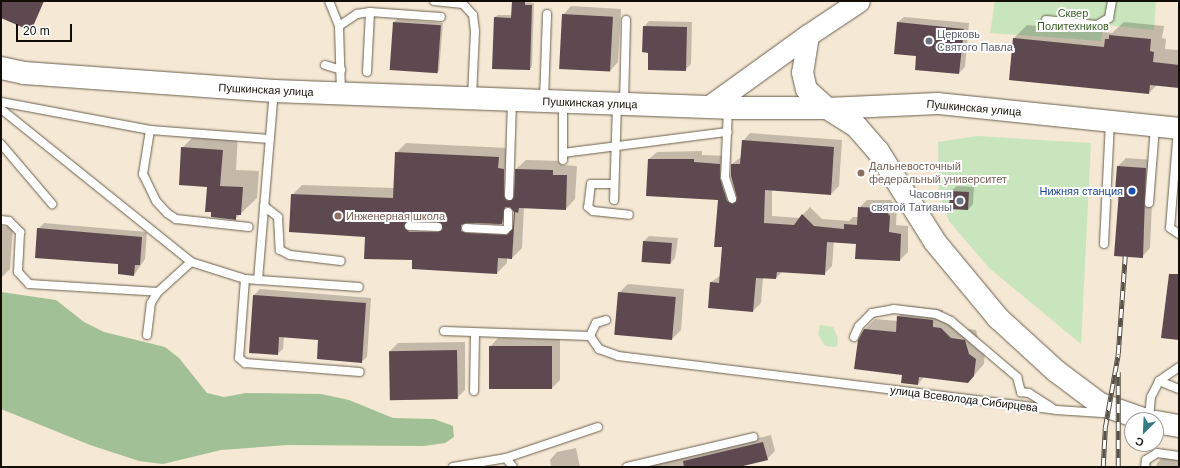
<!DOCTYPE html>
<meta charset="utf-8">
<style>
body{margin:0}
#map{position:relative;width:1180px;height:468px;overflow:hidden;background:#f5e8d4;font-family:Arial,sans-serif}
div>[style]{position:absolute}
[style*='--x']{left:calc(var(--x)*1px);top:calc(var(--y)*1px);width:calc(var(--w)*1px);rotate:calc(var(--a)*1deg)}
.green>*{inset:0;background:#c9e5bd}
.forest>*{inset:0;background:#a2c095}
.shadow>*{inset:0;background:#0003}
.building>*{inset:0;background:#5e4951;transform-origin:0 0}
.roads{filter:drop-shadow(0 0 1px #6a5f4e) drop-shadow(0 0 1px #6a5f4e)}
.service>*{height:8px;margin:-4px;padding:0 4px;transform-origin:4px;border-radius:4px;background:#fff}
.tertiary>*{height:21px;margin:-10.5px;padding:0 10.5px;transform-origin:10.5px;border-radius:10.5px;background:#fff}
.secondary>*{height:22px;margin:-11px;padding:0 11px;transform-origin:11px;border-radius:11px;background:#fff}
.rail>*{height:4.5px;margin-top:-2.25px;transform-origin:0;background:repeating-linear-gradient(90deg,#fff 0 9px,#585146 0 18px);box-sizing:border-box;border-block:1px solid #585146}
.dots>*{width:11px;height:11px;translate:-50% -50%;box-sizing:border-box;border:2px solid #fff;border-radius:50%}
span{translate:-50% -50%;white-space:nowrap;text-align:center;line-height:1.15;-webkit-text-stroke:4px #fff;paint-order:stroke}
.park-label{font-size:11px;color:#3b6328}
.worship-label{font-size:11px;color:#5b616d}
.left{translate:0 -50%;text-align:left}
.right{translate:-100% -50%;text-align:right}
.street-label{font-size:11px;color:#120e07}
.education-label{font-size:11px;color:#785e54}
.transit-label{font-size:11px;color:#164399}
.frame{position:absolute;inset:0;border:2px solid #120e07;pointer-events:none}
.north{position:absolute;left:1124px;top:412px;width:40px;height:40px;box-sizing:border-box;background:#fff;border:1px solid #a09f9c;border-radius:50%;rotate:204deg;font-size:11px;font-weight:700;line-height:16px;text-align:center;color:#120e07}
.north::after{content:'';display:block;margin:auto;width:14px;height:18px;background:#357c86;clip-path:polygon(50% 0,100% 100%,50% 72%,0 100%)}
.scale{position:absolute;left:16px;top:24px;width:56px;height:18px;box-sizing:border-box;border:2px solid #120e07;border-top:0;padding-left:5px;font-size:12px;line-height:14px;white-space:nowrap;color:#120e07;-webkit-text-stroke:3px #fff;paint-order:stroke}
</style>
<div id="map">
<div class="green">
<i style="clip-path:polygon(995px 1px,1156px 1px,1154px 30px,1104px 25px,1101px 41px,990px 33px)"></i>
<i style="clip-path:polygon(977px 136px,1091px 143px,1081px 344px,989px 268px,949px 221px,939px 195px,938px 142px)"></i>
<i style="clip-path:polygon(820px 325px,833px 327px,838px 338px,837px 347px,825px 346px,818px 334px)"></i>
</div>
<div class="forest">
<i style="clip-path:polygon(1px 292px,56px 300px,84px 322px,104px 332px,165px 347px,179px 358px,207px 393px,224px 397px,246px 393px,321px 394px,349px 400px,393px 418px,434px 419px,453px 426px,454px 437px,445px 443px,424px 446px,288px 445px,221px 450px,163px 464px,139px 461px,90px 445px,1px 409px)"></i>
</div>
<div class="shadow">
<i style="clip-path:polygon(513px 1px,534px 3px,532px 66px,530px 69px,495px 17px,498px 15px,512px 15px)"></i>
<i style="clip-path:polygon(788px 1px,808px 1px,806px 2px)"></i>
<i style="clip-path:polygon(571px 6px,621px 9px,618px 62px,610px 71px,563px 15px)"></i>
<i style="clip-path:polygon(904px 17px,969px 23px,965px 67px,959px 73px,917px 55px,898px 22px)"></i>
<i style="clip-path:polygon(397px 19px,443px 23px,439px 71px,436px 73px,394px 22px)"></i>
<i style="clip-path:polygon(649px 21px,692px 22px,691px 64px,685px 70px,649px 52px,644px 27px)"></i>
<i style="clip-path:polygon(1124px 22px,1164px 26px,1162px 38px,1166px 39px,1165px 49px,1179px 50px,1179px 87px,1157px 85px,1149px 93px,1010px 79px,1014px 38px,1027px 25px,1112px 33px)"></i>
<i style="clip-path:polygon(198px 132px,238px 134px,236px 170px,259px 171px,257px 198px,235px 219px,208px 186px,182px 148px)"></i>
<i style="clip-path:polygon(evenodd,750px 133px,842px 140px,839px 186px,831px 194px,772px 189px,772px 216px,800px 218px,810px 207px,822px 219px,849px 221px,853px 217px,858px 217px,859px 208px,867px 200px,891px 200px,897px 207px,896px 225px,908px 226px,908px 252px,900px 260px,857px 243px,834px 241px,832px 266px,824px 274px,783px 271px,776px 278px,763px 277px,761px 303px,753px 311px,710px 283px,721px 275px,723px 246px,719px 199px,649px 159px,657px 152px,702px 151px,702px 155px,728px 156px,727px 170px,734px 193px,737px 195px,732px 164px,741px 157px,743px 141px,750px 133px,719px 173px,725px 192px,723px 192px,719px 173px)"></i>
<i style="clip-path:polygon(evenodd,406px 143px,508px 148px,513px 186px,516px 189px,516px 169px,526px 160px,563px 161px,562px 165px,577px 166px,575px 199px,566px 209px,524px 207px,522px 248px,512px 258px,507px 258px,507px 263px,497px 273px,414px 259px,366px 236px,292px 195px,302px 185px,394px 188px,396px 153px,406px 143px,512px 209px,514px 211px,514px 226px,500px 225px,512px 214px,512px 209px,406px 143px,414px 220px,439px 221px,441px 223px,414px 222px,414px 220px,406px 143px,472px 222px,492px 223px,492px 225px,476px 224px,472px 222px)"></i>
<i style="clip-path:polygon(1126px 158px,1154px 160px,1150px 248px,1142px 257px,1120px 190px,1116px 190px,1118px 166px)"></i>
<i style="clip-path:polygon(957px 186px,974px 187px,973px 204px,968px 210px,951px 191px)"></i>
<i style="clip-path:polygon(44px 223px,147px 232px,145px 259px,134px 275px,119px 263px,38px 229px)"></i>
<i style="clip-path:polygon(1px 226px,13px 227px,10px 269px,1px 278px)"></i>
<i style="clip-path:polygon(649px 236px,678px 238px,675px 258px,670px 264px,644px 241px)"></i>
<i style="clip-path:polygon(628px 284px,684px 289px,681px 330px,672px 339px,619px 293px)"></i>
<i style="clip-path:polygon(260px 289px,371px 298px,367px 357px,361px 362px,319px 339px,284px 336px,283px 349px,277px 354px,250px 352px,254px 295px)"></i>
<i style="clip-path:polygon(908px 306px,943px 310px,943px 317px,961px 328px,976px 330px,979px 344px,985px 348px,984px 364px,968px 382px,925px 376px,918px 384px,903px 374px,864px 330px,875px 319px,898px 321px,898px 317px)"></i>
<i style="clip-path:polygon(498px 338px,560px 339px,560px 380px,552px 388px,490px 347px)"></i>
<i style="clip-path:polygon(465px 342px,465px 390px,457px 398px,390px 351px,398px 343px)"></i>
<i style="clip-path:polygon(771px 435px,775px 451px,767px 459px,735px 467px,637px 467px)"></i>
<i style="clip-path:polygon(576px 448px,580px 467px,551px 467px,550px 460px,557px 452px)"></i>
<i style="clip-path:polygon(1167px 452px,1179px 454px,1179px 467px,1156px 467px,1157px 463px)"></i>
</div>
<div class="building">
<i style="clip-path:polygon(1px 1px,44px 1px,31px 31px,1px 18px)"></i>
<i style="clip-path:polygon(512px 1px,525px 1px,525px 5px,532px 5px,530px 70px,492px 69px,494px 17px,511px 18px)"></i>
<i style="left:562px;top:14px;width:51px;height:55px;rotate:3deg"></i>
<i style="left:393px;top:22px;width:48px;height:48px;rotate:4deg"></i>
<i style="clip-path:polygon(897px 22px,964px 29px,959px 74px,915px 70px,916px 56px,894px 54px)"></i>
<i style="clip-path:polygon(643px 26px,687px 27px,686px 71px,648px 70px,648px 53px,642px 52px)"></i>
<i style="clip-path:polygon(1109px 35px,1151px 39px,1150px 51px,1154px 52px,1153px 62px,1179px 65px,1179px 88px,1150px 85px,1149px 94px,1009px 80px,1013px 38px,1104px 47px,1105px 39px,1109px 39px)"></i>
<i style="clip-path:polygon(742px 140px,834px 147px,831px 195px,765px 190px,764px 223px,794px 225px,802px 214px,814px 226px,844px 229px,844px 224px,857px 225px,858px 207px,883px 208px,890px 216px,889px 232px,901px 234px,900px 261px,855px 259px,856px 244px,827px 242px,825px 275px,777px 272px,776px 279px,756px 278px,753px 312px,708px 308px,710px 282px,719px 283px,722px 247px,714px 247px,718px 200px,646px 196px,648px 159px,694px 159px,694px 162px,720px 164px,720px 178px,727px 201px,733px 204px,737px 198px,731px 176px,731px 164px,740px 164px)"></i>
<i style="clip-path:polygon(181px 147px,223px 150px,220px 186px,243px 187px,241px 215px,236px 215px,236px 220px,211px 217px,211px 212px,205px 212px,207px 187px,179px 185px)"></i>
<i style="clip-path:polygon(evenodd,395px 152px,499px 157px,498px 168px,504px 169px,504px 196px,508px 201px,514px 197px,515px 169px,553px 170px,553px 175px,567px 175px,566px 210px,519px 208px,518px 213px,515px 212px,512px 259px,498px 258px,497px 274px,412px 269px,412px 260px,364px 259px,365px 237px,289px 232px,291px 194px,393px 198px,395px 152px,505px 207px,510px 207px,514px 212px,513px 228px,507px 235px,466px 233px,461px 231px,461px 225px,466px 223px,502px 224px,505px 207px,395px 152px,407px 221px,438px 222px,443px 228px,438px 232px,409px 232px,404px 226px,407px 221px)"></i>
<i style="clip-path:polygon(1117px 166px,1146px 168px,1143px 258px,1114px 256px,1119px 191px,1115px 191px)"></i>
<i style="left:950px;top:191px;width:19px;height:18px;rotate:3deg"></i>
<i style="clip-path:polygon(37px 228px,142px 237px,140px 265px,135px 265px,134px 276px,118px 274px,118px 264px,35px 258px)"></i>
<i style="left:643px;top:241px;width:29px;height:21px;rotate:4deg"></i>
<i style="clip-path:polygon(1169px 274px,1179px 274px,1179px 340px,1161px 338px)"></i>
<i style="left:618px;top:292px;width:58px;height:43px;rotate:5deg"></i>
<i style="clip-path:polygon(253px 295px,366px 303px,362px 363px,317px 359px,318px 340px,279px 337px,278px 355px,249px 353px)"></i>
<i style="clip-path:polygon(897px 316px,933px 320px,933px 327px,941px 328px,951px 338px,965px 340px,969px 354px,976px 359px,974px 376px,968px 383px,919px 377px,918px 385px,901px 383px,902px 375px,854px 369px,858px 340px,864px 329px,896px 332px)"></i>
<i style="left:489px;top:346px;width:63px;height:43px"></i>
<i style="left:457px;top:350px;width:49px;height:68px;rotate:89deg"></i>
<i style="clip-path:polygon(763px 442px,768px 460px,739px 467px,684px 467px,683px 461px)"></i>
</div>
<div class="roads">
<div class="service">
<i style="--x:329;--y:1;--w:27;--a:68"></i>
<i style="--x:339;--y:26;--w:67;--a:88.3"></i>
<i style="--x:434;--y:1;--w:29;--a:6"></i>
<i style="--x:463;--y:4;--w:15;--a:48"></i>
<i style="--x:473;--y:15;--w:16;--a:83"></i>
<i style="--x:475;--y:31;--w:67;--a:92.6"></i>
<i style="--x:1046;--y:20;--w:51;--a:5.6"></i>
<i style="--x:1097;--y:25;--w:14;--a:-30"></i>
<i style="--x:1109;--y:18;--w:17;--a:-80"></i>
<i style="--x:339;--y:26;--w:22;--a:-34"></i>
<i style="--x:357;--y:14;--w:13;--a:-9"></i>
<i style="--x:370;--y:12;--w:71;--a:4"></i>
<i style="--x:325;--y:65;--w:17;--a:17"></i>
<i style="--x:367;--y:72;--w:60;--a:-87.1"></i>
<i style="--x:544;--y:101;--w:87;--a:-88"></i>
<i style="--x:1;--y:102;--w:152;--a:10.6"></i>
<i style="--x:150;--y:130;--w:120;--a:4.3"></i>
<i style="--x:563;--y:103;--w:57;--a:90"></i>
<i style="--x:624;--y:104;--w:84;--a:-88.6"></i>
<i style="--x:1;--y:109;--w:244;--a:38.8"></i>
<i style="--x:191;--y:262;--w:57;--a:17.5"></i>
<i style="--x:245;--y:279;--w:114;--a:4"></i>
<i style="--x:728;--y:109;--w:68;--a:92.5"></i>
<i style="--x:725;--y:177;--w:23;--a:72"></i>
<i style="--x:1178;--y:129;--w:99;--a:94.6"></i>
<i style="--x:1170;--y:228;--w:11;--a:34"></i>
<i style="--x:150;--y:130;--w:45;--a:99"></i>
<i style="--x:143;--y:174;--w:30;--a:64"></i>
<i style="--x:156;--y:201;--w:16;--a:47"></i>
<i style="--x:167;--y:213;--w:11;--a:34"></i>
<i style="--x:176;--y:219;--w:73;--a:6.3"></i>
<i style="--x:1;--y:144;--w:79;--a:49.6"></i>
<i style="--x:563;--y:153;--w:166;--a:-7.3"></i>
<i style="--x:614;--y:184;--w:23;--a:180"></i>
<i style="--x:591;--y:184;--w:23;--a:97"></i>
<i style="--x:588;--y:207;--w:6;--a:39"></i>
<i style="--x:593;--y:211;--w:36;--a:6"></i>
<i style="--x:509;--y:196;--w:95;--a:-88.2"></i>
<i style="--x:614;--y:200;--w:95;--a:-88.2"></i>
<i style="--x:1149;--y:203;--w:76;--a:-85.5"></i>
<i style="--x:264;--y:206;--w:18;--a:38"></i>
<i style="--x:278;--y:217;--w:33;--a:87"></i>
<i style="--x:280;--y:250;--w:11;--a:27"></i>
<i style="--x:290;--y:255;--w:51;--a:6.7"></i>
<i style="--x:1;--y:220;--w:8;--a:7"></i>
<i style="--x:9;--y:221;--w:16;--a:45"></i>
<i style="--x:20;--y:232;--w:40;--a:92.9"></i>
<i style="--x:18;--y:272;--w:16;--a:47"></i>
<i style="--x:29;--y:284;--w:129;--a:3.5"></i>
<i style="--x:409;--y:226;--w:29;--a:2"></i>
<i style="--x:466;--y:228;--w:39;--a:3"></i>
<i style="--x:505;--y:230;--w:4;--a:-45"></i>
<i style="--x:508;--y:227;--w:15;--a:-90"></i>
<i style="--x:1104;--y:244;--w:122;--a:-87.2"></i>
<i style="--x:245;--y:279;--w:79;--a:94.3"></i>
<i style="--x:239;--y:358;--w:8;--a:40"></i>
<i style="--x:245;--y:363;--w:115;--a:4.5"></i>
<i style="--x:258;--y:280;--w:190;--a:-85.2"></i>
<i style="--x:606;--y:320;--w:10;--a:163"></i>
<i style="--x:596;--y:323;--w:14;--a:115"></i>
<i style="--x:590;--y:336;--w:16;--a:55"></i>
<i style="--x:599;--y:349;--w:20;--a:20"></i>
<i style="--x:618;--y:356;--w:441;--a:7"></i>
<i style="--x:1056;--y:410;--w:46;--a:3.7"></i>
<i style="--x:444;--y:331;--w:146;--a:2"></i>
<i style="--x:147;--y:335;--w:32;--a:-83"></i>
<i style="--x:151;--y:303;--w:13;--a:-58"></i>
<i style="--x:158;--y:292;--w:45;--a:-42.3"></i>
<i style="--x:854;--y:337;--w:12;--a:-66"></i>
<i style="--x:859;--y:326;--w:18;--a:-45"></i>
<i style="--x:872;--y:313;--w:22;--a:-10"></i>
<i style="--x:894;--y:309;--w:42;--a:6.8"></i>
<i style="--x:936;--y:314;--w:17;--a:25"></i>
<i style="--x:951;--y:321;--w:87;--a:40.3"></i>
<i style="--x:1017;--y:377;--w:16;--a:75"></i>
<i style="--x:1021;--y:392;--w:8;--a:7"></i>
<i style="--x:1029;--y:393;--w:27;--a:33"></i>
<i style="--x:1159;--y:381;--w:22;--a:22"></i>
<i style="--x:474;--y:391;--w:58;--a:-89"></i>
<i style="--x:1149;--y:419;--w:22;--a:-85"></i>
<i style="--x:1151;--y:397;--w:18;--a:-63"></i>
<i style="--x:1159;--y:381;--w:24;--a:-35"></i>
<i style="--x:506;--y:458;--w:11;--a:52"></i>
<i style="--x:453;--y:467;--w:54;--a:-9.6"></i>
<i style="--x:506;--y:458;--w:97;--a:-18.6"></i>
<i style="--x:627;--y:467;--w:130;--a:-13.3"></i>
<i style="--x:1145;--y:467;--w:7;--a:-82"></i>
<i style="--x:1146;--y:460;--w:13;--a:-32"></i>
<i style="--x:1157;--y:453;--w:22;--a:8"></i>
</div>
<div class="tertiary">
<i style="--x:808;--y:35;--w:37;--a:99"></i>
<i style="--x:802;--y:72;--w:17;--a:77"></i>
<i style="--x:806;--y:89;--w:28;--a:42"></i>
<i style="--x:827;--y:108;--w:110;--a:-2.6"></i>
<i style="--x:937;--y:103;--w:243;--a:5.9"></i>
<i style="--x:708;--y:107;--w:123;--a:-35.8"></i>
<i style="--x:808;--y:35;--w:61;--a:-33.7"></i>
</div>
<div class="secondary">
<i style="--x:1;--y:68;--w:24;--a:12"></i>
<i style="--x:24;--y:73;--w:251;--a:4.1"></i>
<i style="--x:274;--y:91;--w:454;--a:2.1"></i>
<i style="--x:728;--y:108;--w:99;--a:0"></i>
<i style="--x:827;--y:108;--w:34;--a:32"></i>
<i style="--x:856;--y:126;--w:33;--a:49"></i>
<i style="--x:878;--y:151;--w:107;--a:57.9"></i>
<i style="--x:935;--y:242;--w:99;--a:50.3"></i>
<i style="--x:998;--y:318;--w:79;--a:42.4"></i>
<i style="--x:1056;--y:371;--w:55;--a:36.9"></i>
<i style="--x:1100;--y:404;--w:49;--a:19.2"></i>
<i style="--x:1156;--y:422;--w:23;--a:10"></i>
</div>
</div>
<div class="rail">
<i style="--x:1103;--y:467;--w:39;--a:-87"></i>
<i style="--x:1105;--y:428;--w:75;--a:-80"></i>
<i style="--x:1118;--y:354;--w:98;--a:-85.9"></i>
<i style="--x:1118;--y:467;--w:95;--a:-90"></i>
</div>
<div class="dots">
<i style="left:929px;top:41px;background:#6b7280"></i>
<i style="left:861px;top:173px;background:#8d6e63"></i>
<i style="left:1132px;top:191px;background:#1a4fb4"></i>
<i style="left:960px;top:201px;background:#6b7280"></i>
<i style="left:338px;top:216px;background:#8d6e63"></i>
</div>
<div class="park-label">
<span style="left:1073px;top:20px">Сквер<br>Политехников</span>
</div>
<div class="worship-label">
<span class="left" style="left:937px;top:41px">Церковь<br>Святого Павла</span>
<span class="right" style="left:952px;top:201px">Часовня<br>святой Татианы</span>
</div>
<div class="street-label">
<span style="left:266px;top:90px;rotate:3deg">Пушкинская улица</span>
<span style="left:590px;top:103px;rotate:2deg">Пушкинская улица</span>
<span style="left:974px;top:108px;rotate:5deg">Пушкинская улица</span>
<span style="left:964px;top:399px;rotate:7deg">улица Всеволода Сибирцева</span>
</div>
<div class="education-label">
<span class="left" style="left:869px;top:173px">Дальневосточный<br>федеральный университет</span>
<span class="left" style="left:346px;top:216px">Инженерная школа</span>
</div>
<div class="transit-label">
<span class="right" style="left:1123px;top:191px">Нижняя станция</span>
</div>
<div class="frame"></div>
<div class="north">С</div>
<div class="scale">20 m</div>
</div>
